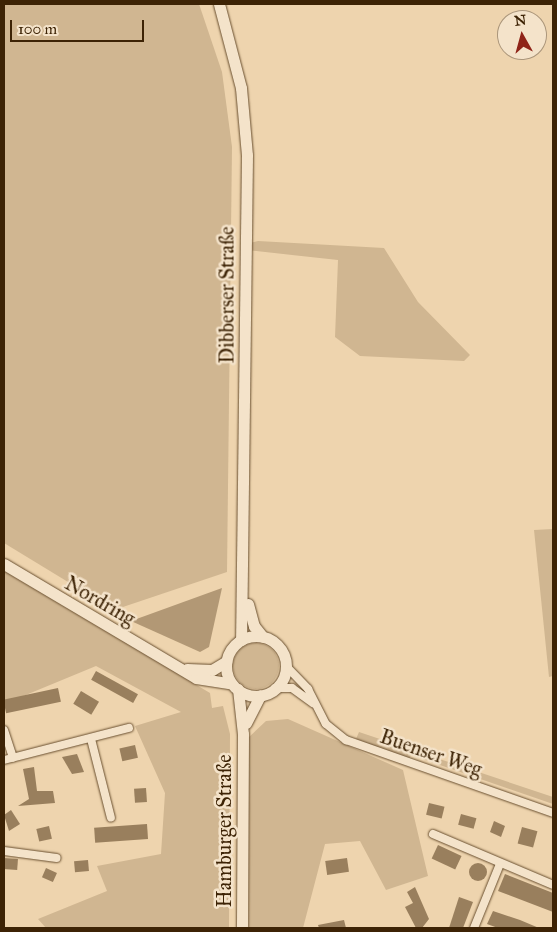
<!DOCTYPE html>
<meta charset="utf-8">
<style>
body{margin:0}
#map{position:relative;width:557px;height:932px;overflow:hidden;background:#eed4ae;font-family:"IM FELL Great Primer",serif}
div>[style]{position:absolute}
[style*='--x']{left:calc(var(--x)*1px);top:calc(var(--y)*1px);width:calc(var(--w)*1px);rotate:calc(var(--a)*1deg)}
.green>*{inset:0;background:#d0b691}
.round{border-radius:50%}
.water>*{inset:0;background:#b29875}
.building>*{inset:0;background:#997f5d;transform-origin:0 0}
.roads{filter:drop-shadow(0 0 1px #694f2f) drop-shadow(0 0 1px #694f2f)}
.street>*{height:8px;margin:-4px;padding:0 4px;transform-origin:4px;border-radius:4px;background:#f4e3ca}
.secondary>*{height:11px;margin:-5.5px;padding:0 5.5px;transform-origin:5.5px;border-radius:5.5px;background:#f4e3ca}
.secondary>.ring{margin:-5.5px;padding:0;box-sizing:content-box;background:none;border:11px solid #f4e3ca;border-radius:50%}
span{translate:-50% -50%;white-space:nowrap;text-align:center;line-height:1.15;-webkit-text-stroke:5px #f4e3ca;paint-order:stroke}
.street-label{font-size:20px;color:#3d2305}
.frame{position:absolute;inset:0;border:5px solid #3d2305;pointer-events:none}
.north{position:absolute;left:497px;top:10px;width:50px;height:50px;box-sizing:border-box;background:#f4e3ca;border:1px solid #ab967b;border-radius:50%;rotate:353deg;font-size:14px;font-weight:700;line-height:20px;text-align:center;color:#3d2305}
.north::after{content:'';display:block;margin:auto;width:18px;height:22px;background:#8f2418;clip-path:polygon(50% 0,100% 100%,50% 72%,0 100%)}
.scale{position:absolute;left:10px;top:20px;width:134px;height:22px;box-sizing:border-box;border:2px solid #3d2305;border-top:0;padding-left:6px;font-size:15px;line-height:18px;white-space:nowrap;color:#3d2305;-webkit-text-stroke:4px #f4e3ca;paint-order:stroke}
</style>
<div id="map">
<div class="green">
<i style="clip-path:polygon(4px 4px,199px 4px,222px 72px,232px 147px,227px 572px,114px 610px,4px 543px)"></i>
<i style="clip-path:polygon(258px 241px,384px 248px,418px 302px,470px 355px,464px 361px,360px 356px,335px 337px,338px 260px,246px 250px,246px 244px)"></i>
<i style="clip-path:polygon(553px 529px,553px 676px,549px 677px,534px 530px)"></i>
<i style="clip-path:polygon(4px 571px,210px 693px,212px 708px,223px 706px,230px 734px,229px 928px,46px 928px,38px 919px,107px 891px,97px 866px,161px 854px,165px 793px,135px 726px,181px 712px,96px 666px,4px 704px)"></i>
<i class="round" style="left:233px;top:643px;width:46px;height:46px"></i>
<i style="clip-path:polygon(288px 719px,403px 770px,428px 876px,386px 890px,360px 841px,325px 844px,303px 928px,249px 928px,248px 738px,266px 721px)"></i>
<i style="clip-path:polygon(359px 732px,553px 797px,553px 804px,411px 755px,409px 759px,356px 739px)"></i>
</div>
<div class="water">
<i style="clip-path:polygon(222px 588px,209px 647px,200px 652px,131px 621px)"></i>
</div>
<div class="building">
<i style="left:96px;top:671px;width:48px;height:10px;rotate:29deg"></i>
<i style="left:58px;top:688px;width:14px;height:56px;rotate:78deg"></i>
<i style="left:81px;top:691px;width:21px;height:15px;rotate:31deg"></i>
<i style="left:135px;top:745px;width:13px;height:16px;rotate:77deg"></i>
<i style="clip-path:polygon(77px 754px,84px 772px,72px 774px,62px 757px)"></i>
<i style="clip-path:polygon(34px 767px,37px 791px,53px 791px,55px 803px,18px 806px,29px 799px,23px 769px)"></i>
<i style="left:146px;top:788px;width:14px;height:12px;rotate:86deg"></i>
<i style="left:429px;top:803px;width:16px;height:12px;rotate:14deg"></i>
<i style="clip-path:polygon(11px 810px,20px 824px,9px 831px,4px 815px)"></i>
<i style="left:461px;top:814px;width:16px;height:11px;rotate:15deg"></i>
<i style="clip-path:polygon(494px 821px,505px 826px,501px 837px,490px 832px)"></i>
<i style="left:147px;top:824px;width:15px;height:53px;rotate:86deg"></i>
<i style="left:49px;top:826px;width:13px;height:13px;rotate:77deg"></i>
<i style="left:522px;top:827px;width:16px;height:17px;rotate:15deg"></i>
<i style="left:438px;top:845px;width:26px;height:15px;rotate:25deg"></i>
<i style="left:4px;top:858px;width:14px;height:11px;rotate:4deg"></i>
<i style="left:347px;top:858px;width:14px;height:22px;rotate:82deg"></i>
<i style="left:88px;top:860px;width:11px;height:14px;rotate:85deg"></i>
<i class="round" style="left:469px;top:863px;width:18px;height:18px"></i>
<i style="left:46px;top:868px;width:12px;height:10px;rotate:24deg"></i>
<i style="clip-path:polygon(505px 874px,553px 893px,553px 912px,498px 891px)"></i>
<i style="clip-path:polygon(415px 887px,429px 919px,422px 928px,416px 928px,405px 907px,413px 903px,407px 892px)"></i>
<i style="clip-path:polygon(459px 897px,473px 902px,463px 928px,449px 928px)"></i>
<i style="clip-path:polygon(493px 911px,520px 920px,539px 928px,498px 928px,487px 924px)"></i>
<i style="clip-path:polygon(344px 920px,346px 928px,319px 928px,318px 925px)"></i>
</div>
<div class="roads">
<div class="street">
<i style="--x:286;--y:666;--w:32;--a:46"></i>
<i style="--x:308;--y:689;--w:39;--a:63"></i>
<i style="--x:326;--y:724;--w:26;--a:39"></i>
<i style="--x:346;--y:740;--w:219;--a:19.4"></i>
<i style="--x:275;--y:688;--w:17;--a:0"></i>
<i style="--x:292;--y:688;--w:26;--a:36"></i>
<i style="--x:4;--y:730;--w:29;--a:72"></i>
<i style="--x:91;--y:739;--w:81;--a:75.8"></i>
<i style="--x:4;--y:760;--w:129;--a:-14.4"></i>
<i style="--x:433;--y:834;--w:130;--a:23"></i>
<i style="--x:4;--y:851;--w:53;--a:7.5"></i>
<i style="--x:474;--y:928;--w:69;--a:-67.9"></i>
</div>
<div class="secondary">
<i style="--x:219;--y:4;--w:87;--a:75.3"></i>
<i style="--x:241;--y:88;--w:67;--a:84.9"></i>
<i style="--x:247;--y:155;--w:485;--a:90.7"></i>
<i style="--x:4;--y:564;--w:223;--a:30.7"></i>
<i style="--x:196;--y:678;--w:36;--a:9"></i>
<i style="--x:248;--y:604;--w:23;--a:75"></i>
<i style="--x:254;--y:626;--w:14;--a:51"></i>
<i class="ring" style="left:226px;top:636px;width:49px;height:49px"></i>
<i style="--x:187;--y:669;--w:25;--a:2"></i>
<i style="--x:212;--y:670;--w:17;--a:-31"></i>
<i style="--x:238;--y:689;--w:45;--a:83.7"></i>
<i style="--x:243;--y:734;--w:194;--a:90.3"></i>
<i style="--x:246;--y:723;--w:31;--a:-63"></i>
</div>
</div>
<div class="street-label">
<span style="left:227px;top:295px;rotate:-90deg">Dibberser Straße</span>
<span style="left:100px;top:601px;rotate:30deg">Nordring</span>
<span style="left:431px;top:753px;rotate:19deg">Buenser Weg</span>
<span style="left:224px;top:831px;rotate:-90deg">Hamburger Straße</span>
</div>
<div class="frame"></div>
<div class="north">N</div>
<div class="scale">100 m</div>
</div>
